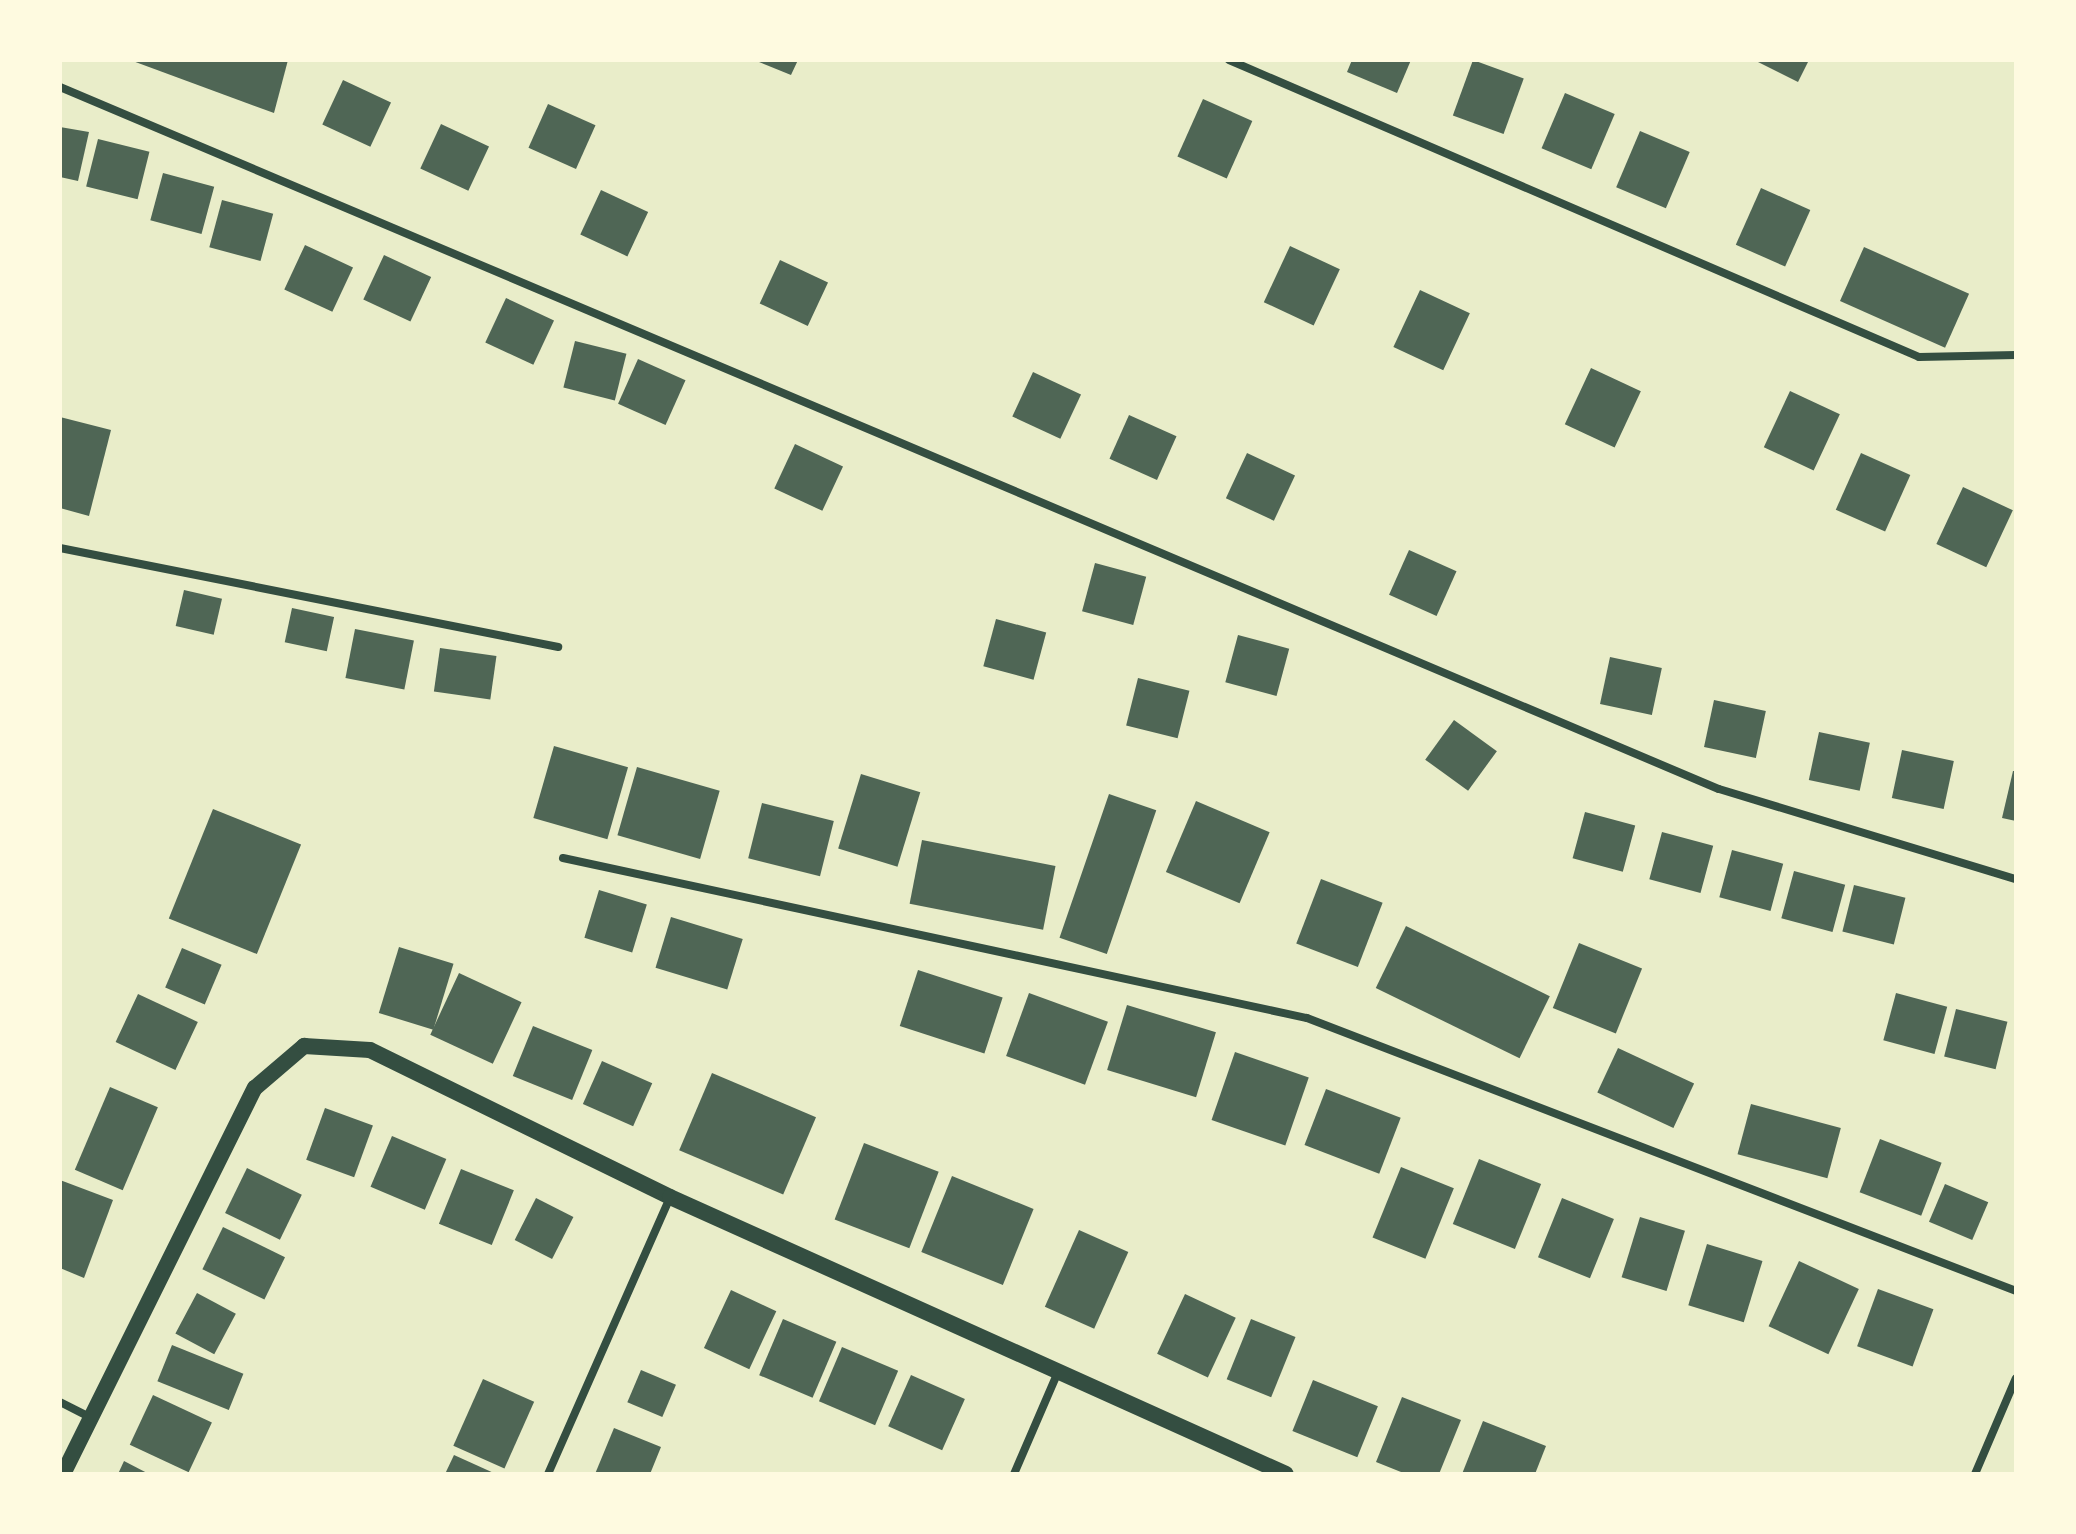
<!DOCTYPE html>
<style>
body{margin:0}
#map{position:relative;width:2076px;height:1534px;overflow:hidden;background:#e9edc9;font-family:"Times New Roman",serif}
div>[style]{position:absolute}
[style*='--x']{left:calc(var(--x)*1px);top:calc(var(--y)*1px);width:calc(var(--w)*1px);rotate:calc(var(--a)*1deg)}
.building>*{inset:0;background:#4f6655;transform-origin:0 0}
.minor>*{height:8px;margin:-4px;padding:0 4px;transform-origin:4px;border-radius:4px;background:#344e41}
.secondary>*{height:16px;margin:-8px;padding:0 8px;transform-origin:8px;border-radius:8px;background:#344e41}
span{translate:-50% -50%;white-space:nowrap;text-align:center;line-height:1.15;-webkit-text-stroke:8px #fefae0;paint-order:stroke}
.frame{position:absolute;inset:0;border:62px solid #fefae0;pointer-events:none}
</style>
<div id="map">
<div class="building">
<i style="clip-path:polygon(130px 60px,288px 60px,274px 113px)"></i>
<i style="clip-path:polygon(754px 60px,798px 60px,791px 75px)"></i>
<i style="clip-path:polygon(1352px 60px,1411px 60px,1397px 93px,1347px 72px)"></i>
<i style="left:1473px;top:60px;width:54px;height:59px;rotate:20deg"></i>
<i style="clip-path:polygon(1754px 60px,1809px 60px,1798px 82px)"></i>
<i style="left:343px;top:80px;width:53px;height:49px;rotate:25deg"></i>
<i style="left:1565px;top:93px;width:54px;height:60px;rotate:23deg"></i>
<i style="left:1203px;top:99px;width:54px;height:63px;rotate:24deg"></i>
<i style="left:548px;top:104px;width:52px;height:48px;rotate:24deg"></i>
<i style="left:441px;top:124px;width:53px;height:49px;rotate:25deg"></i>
<i style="clip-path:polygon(60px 127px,89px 132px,78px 181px,60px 177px)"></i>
<i style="left:1640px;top:131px;width:54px;height:61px;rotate:23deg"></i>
<i style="left:98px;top:139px;width:53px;height:49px;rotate:14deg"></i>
<i style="left:163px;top:173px;width:53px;height:49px;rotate:15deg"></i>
<i style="left:1761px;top:188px;width:54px;height:62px;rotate:24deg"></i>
<i style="left:601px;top:190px;width:52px;height:49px;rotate:25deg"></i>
<i style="left:222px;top:200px;width:53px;height:49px;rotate:15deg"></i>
<i style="left:305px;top:245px;width:53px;height:49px;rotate:25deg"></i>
<i style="left:1290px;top:246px;width:55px;height:62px;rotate:25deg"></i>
<i style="left:1864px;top:247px;width:115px;height:59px;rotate:24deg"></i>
<i style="left:384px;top:255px;width:52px;height:49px;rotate:25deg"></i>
<i style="left:780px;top:260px;width:53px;height:48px;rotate:25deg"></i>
<i style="left:1420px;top:290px;width:55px;height:63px;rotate:25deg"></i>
<i style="left:506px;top:298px;width:53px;height:49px;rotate:25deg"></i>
<i style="left:575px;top:341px;width:53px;height:48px;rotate:14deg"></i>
<i style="left:638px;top:359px;width:52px;height:49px;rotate:24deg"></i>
<i style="left:1591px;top:368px;width:55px;height:62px;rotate:25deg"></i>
<i style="left:1033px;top:372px;width:53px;height:49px;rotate:25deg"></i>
<i style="left:1790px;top:391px;width:55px;height:62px;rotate:25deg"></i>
<i style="left:1129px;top:415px;width:52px;height:48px;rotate:24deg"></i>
<i style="clip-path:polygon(60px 417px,111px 430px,89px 516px,60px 508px)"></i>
<i style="left:795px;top:444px;width:53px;height:49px;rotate:25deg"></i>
<i style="left:1247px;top:453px;width:53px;height:50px;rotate:25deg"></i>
<i style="left:1861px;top:453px;width:54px;height:62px;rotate:24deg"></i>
<i style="left:1963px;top:487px;width:55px;height:63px;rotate:25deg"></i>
<i style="left:1409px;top:550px;width:52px;height:49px;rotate:24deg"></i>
<i style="left:1095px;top:563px;width:53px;height:50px;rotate:15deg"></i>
<i style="left:184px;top:590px;width:39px;height:37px;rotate:13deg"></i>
<i style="left:292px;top:608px;width:43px;height:35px;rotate:12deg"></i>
<i style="left:996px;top:619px;width:52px;height:49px;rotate:15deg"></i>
<i style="left:355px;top:629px;width:60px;height:50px;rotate:11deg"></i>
<i style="left:1238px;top:635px;width:53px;height:49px;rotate:15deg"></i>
<i style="left:440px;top:648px;width:57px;height:44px;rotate:8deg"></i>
<i style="left:1610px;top:657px;width:53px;height:48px;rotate:12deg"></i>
<i style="left:1138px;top:678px;width:53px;height:49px;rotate:14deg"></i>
<i style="left:1714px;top:700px;width:53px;height:48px;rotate:12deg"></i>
<i style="left:1454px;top:720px;width:53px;height:49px;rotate:36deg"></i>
<i style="left:1819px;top:732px;width:52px;height:49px;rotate:12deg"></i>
<i style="left:554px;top:746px;width:77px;height:75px;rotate:16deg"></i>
<i style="left:1902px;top:750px;width:53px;height:49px;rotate:12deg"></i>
<i style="left:637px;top:767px;width:86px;height:71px;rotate:16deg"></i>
<i style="clip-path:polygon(2013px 771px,2016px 771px,2016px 821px,2002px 818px)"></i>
<i style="left:861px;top:774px;width:62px;height:78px;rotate:17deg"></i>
<i style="left:1109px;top:794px;width:50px;height:152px;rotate:19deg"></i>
<i style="left:1196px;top:801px;width:80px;height:77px;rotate:23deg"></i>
<i style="left:762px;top:803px;width:74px;height:57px;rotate:14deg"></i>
<i style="left:213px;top:809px;width:95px;height:118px;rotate:22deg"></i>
<i style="left:1585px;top:812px;width:52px;height:48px;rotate:15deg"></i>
<i style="left:1662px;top:832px;width:53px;height:49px;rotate:15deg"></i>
<i style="left:922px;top:840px;width:136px;height:65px;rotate:11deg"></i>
<i style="left:1732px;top:850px;width:53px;height:49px;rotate:15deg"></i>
<i style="left:1794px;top:871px;width:53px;height:49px;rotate:15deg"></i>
<i style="left:1321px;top:879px;width:66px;height:69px;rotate:21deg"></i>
<i style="left:1854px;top:885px;width:53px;height:48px;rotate:14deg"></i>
<i style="left:599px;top:890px;width:50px;height:50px;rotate:17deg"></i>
<i style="left:671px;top:917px;width:75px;height:53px;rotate:17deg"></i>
<i style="left:1406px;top:926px;width:160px;height:69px;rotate:26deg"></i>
<i style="left:1579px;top:943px;width:68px;height:70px;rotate:22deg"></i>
<i style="left:399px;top:947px;width:57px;height:69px;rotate:17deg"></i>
<i style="left:182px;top:948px;width:43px;height:43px;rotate:23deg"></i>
<i style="left:918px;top:970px;width:89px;height:59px;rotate:18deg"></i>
<i style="left:459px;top:973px;width:69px;height:68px;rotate:25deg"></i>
<i style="left:1029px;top:993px;width:84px;height:67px;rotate:20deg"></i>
<i style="left:1896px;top:993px;width:53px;height:49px;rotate:15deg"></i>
<i style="left:138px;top:994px;width:66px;height:53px;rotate:25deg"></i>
<i style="left:1127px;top:1005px;width:93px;height:68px;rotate:17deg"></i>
<i style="left:1956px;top:1009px;width:53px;height:49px;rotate:14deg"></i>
<i style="left:533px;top:1026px;width:64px;height:54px;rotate:22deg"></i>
<i style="left:1618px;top:1048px;width:84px;height:49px;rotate:25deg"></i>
<i style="left:1235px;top:1052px;width:78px;height:72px;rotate:19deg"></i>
<i style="left:602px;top:1061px;width:55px;height:47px;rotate:24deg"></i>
<i style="left:712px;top:1073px;width:113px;height:84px;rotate:23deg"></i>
<i style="left:110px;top:1087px;width:52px;height:90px;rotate:23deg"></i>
<i style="left:1326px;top:1089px;width:80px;height:60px;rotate:21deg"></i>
<i style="left:1751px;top:1104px;width:93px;height:52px;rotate:15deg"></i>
<i style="left:325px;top:1108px;width:51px;height:55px;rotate:20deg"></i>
<i style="left:392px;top:1136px;width:59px;height:55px;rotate:23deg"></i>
<i style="left:1880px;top:1139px;width:66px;height:57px;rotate:21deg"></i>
<i style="left:864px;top:1143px;width:80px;height:82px;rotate:21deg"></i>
<i style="left:1479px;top:1159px;width:67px;height:70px;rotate:22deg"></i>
<i style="left:1401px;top:1167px;width:57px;height:76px;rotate:22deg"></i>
<i style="left:247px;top:1168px;width:61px;height:50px;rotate:26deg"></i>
<i style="left:461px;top:1169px;width:57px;height:59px;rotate:22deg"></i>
<i style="left:952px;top:1176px;width:88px;height:82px;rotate:22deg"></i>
<i style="clip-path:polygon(60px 1180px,113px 1200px,84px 1278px,60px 1268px)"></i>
<i style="left:1945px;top:1184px;width:47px;height:41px;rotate:23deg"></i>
<i style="left:536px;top:1198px;width:42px;height:47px;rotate:27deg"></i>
<i style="left:1562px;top:1198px;width:56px;height:64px;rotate:22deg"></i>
<i style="left:1640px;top:1217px;width:47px;height:63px;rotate:17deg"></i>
<i style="left:223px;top:1227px;width:69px;height:47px;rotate:26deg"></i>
<i style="left:1079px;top:1230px;width:54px;height:84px;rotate:24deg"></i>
<i style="left:1707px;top:1244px;width:58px;height:64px;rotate:17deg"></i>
<i style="left:1799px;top:1261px;width:66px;height:72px;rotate:25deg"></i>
<i style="left:1878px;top:1289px;width:59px;height:61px;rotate:20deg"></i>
<i style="left:731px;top:1290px;width:50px;height:64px;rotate:25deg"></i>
<i style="left:197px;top:1293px;width:44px;height:46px;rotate:28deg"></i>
<i style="left:1185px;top:1294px;width:56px;height:66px;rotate:25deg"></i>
<i style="left:783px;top:1319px;width:58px;height:61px;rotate:23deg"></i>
<i style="left:1251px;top:1319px;width:48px;height:65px;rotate:22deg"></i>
<i style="left:172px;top:1345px;width:77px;height:39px;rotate:22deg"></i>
<i style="left:842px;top:1347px;width:61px;height:59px;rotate:23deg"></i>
<i style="left:641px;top:1370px;width:38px;height:35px;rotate:23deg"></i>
<i style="left:911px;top:1375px;width:59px;height:56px;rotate:24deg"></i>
<i style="left:483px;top:1379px;width:56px;height:73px;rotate:24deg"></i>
<i style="left:1313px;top:1380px;width:70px;height:55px;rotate:22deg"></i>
<i style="left:153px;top:1395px;width:65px;height:55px;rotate:25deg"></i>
<i style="clip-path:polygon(1402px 1397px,1461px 1420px,1439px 1474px,1406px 1474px,1376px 1462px)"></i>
<i style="clip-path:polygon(1483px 1421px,1546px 1446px,1535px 1474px,1462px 1474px)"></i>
<i style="clip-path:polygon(614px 1428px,661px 1447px,650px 1474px,595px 1474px)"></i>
<i style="clip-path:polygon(454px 1455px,496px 1474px,445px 1474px)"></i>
<i style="clip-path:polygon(124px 1461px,149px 1474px,118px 1474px)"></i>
</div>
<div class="minor">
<i style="--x:1229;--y:60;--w:751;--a:23.29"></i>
<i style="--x:1919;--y:357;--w:97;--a:-1.2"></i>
<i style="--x:60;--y:87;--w:1801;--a:22.94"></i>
<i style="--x:1719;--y:789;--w:310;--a:16.9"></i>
<i style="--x:60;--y:548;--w:508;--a:11.24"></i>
<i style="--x:563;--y:858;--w:761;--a:12.14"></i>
<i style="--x:1307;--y:1018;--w:760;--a:21.06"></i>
<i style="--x:60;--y:1402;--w:34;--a:27"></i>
<i style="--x:548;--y:1474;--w:303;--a:-66.2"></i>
<i style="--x:1014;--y:1474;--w:111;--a:-66.7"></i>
<i style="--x:1975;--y:1474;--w:104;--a:-66.9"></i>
</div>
<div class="secondary">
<i style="--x:63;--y:1474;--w:431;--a:-63.6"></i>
<i style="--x:255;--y:1088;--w:65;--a:-40.6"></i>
<i style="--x:304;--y:1046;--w:66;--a:3.5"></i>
<i style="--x:370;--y:1050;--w:334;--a:26.1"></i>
<i style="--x:670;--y:1197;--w:675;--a:24.21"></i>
</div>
<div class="frame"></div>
</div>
